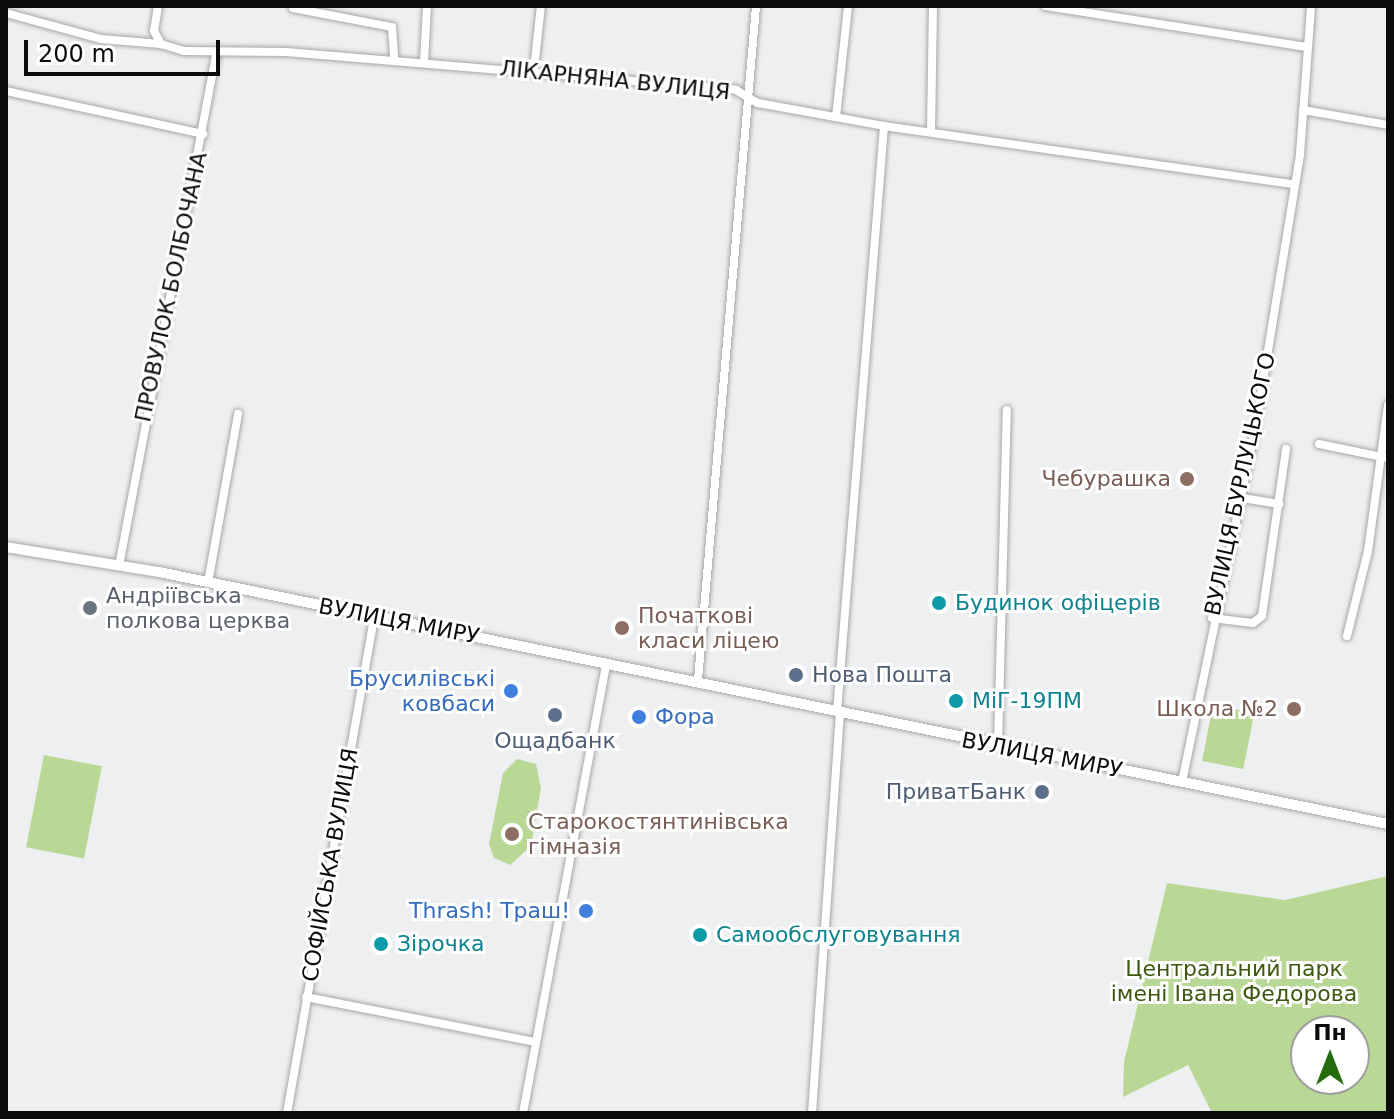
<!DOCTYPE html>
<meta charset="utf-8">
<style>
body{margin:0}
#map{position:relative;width:1394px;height:1119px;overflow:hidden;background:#eeeff1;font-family:"DejaVu Sans",sans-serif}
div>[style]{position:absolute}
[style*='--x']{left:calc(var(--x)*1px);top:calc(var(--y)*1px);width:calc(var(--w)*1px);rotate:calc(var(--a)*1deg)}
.green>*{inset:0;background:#b9d896;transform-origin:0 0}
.roads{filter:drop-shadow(0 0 2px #a6a7a8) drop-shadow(0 0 2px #a6a7a8)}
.minor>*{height:8px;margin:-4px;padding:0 4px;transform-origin:4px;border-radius:4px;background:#fff}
.major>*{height:10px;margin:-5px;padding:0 5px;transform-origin:5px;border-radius:5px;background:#fff}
.dots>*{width:22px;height:22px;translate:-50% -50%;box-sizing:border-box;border:4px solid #fff;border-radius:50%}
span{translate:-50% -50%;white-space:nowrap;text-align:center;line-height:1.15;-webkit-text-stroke:6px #fff;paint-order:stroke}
.street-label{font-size:22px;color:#0c0c0d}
.education-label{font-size:22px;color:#785e54}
.right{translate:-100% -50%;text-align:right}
.left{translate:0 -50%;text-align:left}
.worship-label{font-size:22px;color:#5b616d}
.culture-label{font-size:22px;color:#0d838f}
.service-label{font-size:22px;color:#4e5e75}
.shop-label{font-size:22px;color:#366cbe}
.park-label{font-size:22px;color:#3d590f}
.frame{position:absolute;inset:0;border:8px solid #0c0c0d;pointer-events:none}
.north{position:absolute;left:1290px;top:1015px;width:80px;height:80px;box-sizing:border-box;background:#fff;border:2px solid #9e9e9e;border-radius:50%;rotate:0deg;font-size:22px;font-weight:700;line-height:32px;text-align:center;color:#0c0c0d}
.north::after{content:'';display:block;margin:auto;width:28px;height:36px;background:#256d0c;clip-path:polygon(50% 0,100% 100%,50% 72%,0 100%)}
.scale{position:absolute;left:24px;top:40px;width:196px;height:36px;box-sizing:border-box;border:4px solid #0c0c0d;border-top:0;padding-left:10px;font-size:24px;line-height:28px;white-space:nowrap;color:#0c0c0d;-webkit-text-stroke:6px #fff;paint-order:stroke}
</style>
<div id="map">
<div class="green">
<i style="left:1213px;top:705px;width:42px;height:57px;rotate:11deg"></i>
<i style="left:44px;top:755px;width:59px;height:94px;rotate:11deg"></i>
<i style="clip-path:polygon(517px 759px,536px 764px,541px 788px,531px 846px,510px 865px,494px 858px,489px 844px,503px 773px)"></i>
<i style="clip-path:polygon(evenodd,1388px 876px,1388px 1113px,1212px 1113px,1188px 1065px,1123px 1097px,1124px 1062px,1167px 883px,1285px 900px,1388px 876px,1306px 1031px,1354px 1031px,1354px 1079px,1306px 1079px,1306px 1031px)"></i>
</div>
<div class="roads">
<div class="minor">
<i style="--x:158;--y:6;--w:25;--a:99"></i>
<i style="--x:154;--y:31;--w:15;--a:62"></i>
<i style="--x:161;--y:44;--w:24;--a:17"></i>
<i style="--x:184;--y:51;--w:102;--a:0.6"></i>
<i style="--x:286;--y:52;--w:452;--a:4.8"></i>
<i style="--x:736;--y:90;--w:26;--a:31"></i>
<i style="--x:758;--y:103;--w:128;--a:10.3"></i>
<i style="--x:884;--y:126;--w:414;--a:8.1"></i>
<i style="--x:1045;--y:6;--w:264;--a:8.9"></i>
<i style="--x:293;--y:8;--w:101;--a:10.9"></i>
<i style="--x:392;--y:27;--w:32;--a:86"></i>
<i style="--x:6;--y:13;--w:98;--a:15.3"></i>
<i style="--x:101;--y:39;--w:60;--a:4.8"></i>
<i style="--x:424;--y:62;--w:56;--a:-86.9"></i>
<i style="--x:534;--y:69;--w:63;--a:-83.7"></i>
<i style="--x:6;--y:91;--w:202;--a:12.3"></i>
<i style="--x:1303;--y:110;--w:86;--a:10"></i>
<i style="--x:836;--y:117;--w:112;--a:-83.8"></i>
<i style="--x:931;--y:132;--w:126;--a:-89.1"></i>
<i style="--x:1319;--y:444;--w:69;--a:11.6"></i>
<i style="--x:1236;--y:497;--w:44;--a:9.2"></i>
<i style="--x:119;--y:566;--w:520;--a:-79.25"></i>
<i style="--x:208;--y:583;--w:172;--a:-79.9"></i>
<i style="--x:1212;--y:618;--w:41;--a:7"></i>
<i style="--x:1253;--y:623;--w:11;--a:-38"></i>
<i style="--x:1262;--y:616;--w:169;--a:-81.8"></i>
<i style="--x:1347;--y:636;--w:88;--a:-76.1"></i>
<i style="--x:1368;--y:551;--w:147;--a:-82.2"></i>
<i style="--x:698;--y:680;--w:676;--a:-85.08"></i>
<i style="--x:837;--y:712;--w:588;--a:-85.41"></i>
<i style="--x:998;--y:747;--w:337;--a:-88.5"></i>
<i style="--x:1182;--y:782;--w:359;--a:-78.3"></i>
<i style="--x:1255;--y:430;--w:280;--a:-80.7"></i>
<i style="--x:1300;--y:154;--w:148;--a:-85.7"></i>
<i style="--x:306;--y:997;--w:233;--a:11.1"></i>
<i style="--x:287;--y:1113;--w:503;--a:-80.03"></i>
<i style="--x:523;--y:1113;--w:458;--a:-79.5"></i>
<i style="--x:812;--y:1113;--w:401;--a:-86"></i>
</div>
<div class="major">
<i style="--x:6;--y:547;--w:155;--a:9.3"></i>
<i style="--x:159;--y:572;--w:1255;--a:11.59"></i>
</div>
</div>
<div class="dots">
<i style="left:1187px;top:479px;background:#8d6e63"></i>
<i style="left:939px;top:603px;background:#0f9aa8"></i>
<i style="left:90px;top:608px;background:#6b7280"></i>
<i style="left:622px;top:628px;background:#8d6e63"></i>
<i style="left:796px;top:675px;background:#5c6f8a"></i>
<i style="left:511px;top:691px;background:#3f7fe0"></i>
<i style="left:956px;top:701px;background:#0f9aa8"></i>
<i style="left:1294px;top:709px;background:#8d6e63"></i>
<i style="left:555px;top:715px;background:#5c6f8a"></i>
<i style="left:639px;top:717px;background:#3f7fe0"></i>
<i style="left:1042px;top:792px;background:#5c6f8a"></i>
<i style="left:512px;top:834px;background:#8d6e63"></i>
<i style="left:586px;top:911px;background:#3f7fe0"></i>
<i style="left:700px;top:935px;background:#0f9aa8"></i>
<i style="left:381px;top:944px;background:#0f9aa8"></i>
</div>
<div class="street-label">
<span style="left:615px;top:80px;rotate:6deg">ЛІКАРНЯНА ВУЛИЦЯ</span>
<span style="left:171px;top:287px;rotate:-78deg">ПРОВУЛОК БОЛБОЧАНА</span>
<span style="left:1240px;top:484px;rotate:-78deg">ВУЛИЦЯ БУРЛУЦЬКОГО</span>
<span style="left:399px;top:621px;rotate:11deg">ВУЛИЦЯ МИРУ</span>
<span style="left:1042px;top:755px;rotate:11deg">ВУЛИЦЯ МИРУ</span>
<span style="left:330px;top:865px;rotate:-80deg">СОФІЙСЬКА ВУЛИЦЯ</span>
</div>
<div class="education-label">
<span class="right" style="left:1171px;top:479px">Чебурашка</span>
<span class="left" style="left:638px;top:628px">Початкові<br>класи ліцею</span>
<span class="right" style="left:1278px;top:709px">Школа №2</span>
<span class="left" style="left:528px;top:834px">Старокостянтинівська<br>гімназія</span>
</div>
<div class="worship-label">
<span class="left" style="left:106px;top:608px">Андріївська<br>полкова церква</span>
</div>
<div class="culture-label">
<span class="left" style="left:955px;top:603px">Будинок офіцерів</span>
<span class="left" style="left:972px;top:701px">МіГ-19ПМ</span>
<span class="left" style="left:716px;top:935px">Самообслуговування</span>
<span class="left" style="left:397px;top:944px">Зірочка</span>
</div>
<div class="service-label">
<span class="left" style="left:812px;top:675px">Нова Пошта</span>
<span style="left:555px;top:741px">Ощадбанк</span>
<span class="right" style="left:1026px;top:792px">ПриватБанк</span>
</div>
<div class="shop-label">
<span class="right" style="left:495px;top:691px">Брусилівські<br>ковбаси</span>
<span class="left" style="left:655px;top:717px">Фора</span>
<span class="right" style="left:570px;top:911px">Thrash! Траш!</span>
</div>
<div class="park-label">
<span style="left:1234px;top:981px">Центральний парк<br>імені Івана Федорова</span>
</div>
<div class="frame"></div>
<div class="north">Пн</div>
<div class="scale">200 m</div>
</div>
